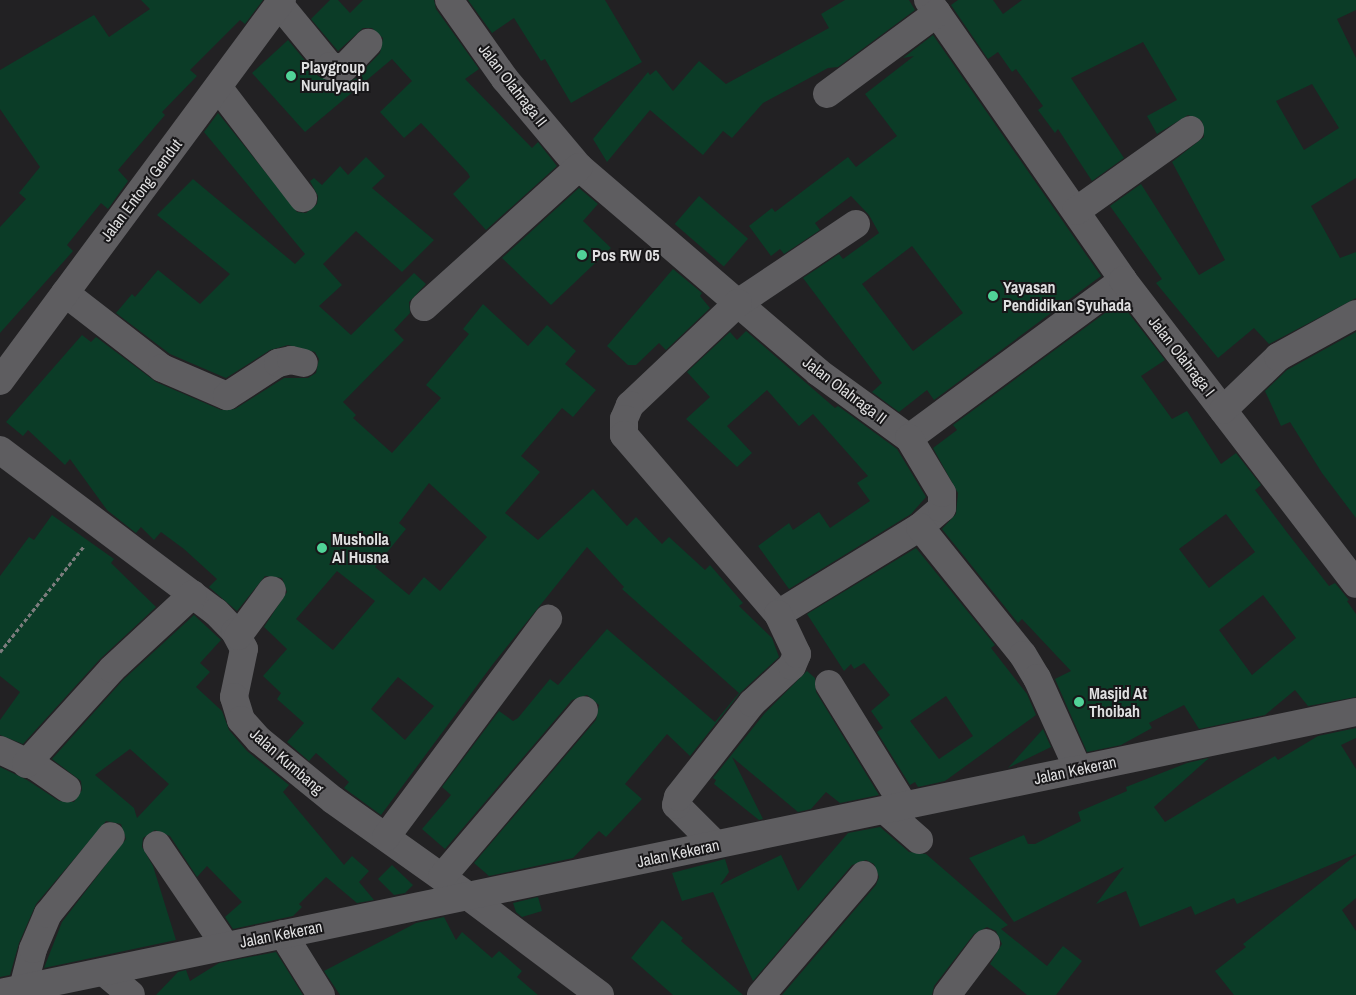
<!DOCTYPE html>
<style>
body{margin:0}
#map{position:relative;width:1356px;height:995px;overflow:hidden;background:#222123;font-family:"Archivo Narrow",sans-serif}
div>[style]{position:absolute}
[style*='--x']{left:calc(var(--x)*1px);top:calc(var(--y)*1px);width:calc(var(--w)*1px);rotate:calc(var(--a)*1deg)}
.building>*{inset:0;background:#0b3c27;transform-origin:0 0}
.path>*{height:3px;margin-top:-1.5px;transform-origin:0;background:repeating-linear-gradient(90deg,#7c7c7d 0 4px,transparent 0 6.5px)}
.minor>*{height:28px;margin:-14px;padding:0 14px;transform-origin:14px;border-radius:14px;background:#5e5d60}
.dots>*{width:14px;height:14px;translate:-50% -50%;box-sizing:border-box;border:2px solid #181719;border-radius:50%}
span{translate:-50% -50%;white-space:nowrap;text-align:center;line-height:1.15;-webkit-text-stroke:4px #181719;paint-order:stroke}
.poi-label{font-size:16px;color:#dfdfe0;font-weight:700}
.left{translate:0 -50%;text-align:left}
.street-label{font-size:16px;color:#dfdfe0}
</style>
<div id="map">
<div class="building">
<i style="clip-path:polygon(141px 0,263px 0,245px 24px,240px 20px,190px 70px,197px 76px,162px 112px,165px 115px,118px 170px,128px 181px,108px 209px,101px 203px,67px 245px,73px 251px,0 333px,0 227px,26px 199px,19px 193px,40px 167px,0 109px,0 70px,94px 15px,109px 37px,150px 9px)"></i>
<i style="clip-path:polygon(330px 0,338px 0,350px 13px,363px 0,434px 0,436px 9px,479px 69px,465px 79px,532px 148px,538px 142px,557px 166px,486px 230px,453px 194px,470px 177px,468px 173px,421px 123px,404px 138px,380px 112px,412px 81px,392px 59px,305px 132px,252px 73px,288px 40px,318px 76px,342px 83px,355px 79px,380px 53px,383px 38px,372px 28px,363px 28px,338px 51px,311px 19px)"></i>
<i style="clip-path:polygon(468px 0,605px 0,642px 62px,571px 103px,545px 59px,541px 61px,514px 18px,492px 33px)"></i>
<i style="clip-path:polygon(845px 0,909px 0,915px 10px,838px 67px,828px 68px,763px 103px,732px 138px,723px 131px,703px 155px,650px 110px,607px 162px,593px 139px,648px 72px,650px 75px,656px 70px,673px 91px,699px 61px,726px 84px,829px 28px,821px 14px)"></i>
<i style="clip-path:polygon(evenodd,958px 0,993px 0,1003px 14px,1022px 0,1356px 0,1356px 10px,1337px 19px,1356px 58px,1356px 178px,1311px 206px,1340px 258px,1356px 252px,1356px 298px,1269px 344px,1254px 328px,1218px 358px,1156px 283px,1162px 279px,1110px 206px,1141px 184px,1199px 275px,1225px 260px,1172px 162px,1204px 137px,1202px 121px,1188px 115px,1157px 134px,1147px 116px,1177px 100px,1143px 42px,1071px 78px,1124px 158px,1092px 181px,1058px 129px,1055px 133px,1038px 110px,1043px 106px,1016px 69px,1012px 72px,998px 52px,988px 59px,951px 5px,958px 0,1312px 84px,1339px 128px,1304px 150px,1276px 101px,1312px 84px)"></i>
<i style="clip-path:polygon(evenodd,933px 35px,1101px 276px,934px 400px,927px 390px,899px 412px,872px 392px,882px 383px,803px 278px,839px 254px,843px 259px,879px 233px,869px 215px,851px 196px,815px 223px,820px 230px,784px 254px,780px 249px,771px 256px,749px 226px,772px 208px,775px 212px,848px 157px,856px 167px,897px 136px,865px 94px,914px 56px,903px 58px,933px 35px,912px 246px,963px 313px,913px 351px,862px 284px,912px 246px)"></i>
<i style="clip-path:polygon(evenodd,218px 113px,297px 212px,306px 213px,317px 204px,318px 196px,310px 181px,314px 178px,322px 185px,340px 166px,348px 175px,366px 157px,385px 176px,372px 188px,434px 240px,402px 272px,356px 231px,323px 264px,342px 285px,319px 306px,351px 335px,414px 273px,426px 284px,409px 302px,410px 313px,394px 330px,404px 340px,343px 402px,356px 415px,353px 418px,392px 453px,441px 398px,426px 385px,469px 334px,463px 329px,483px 304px,528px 346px,547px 325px,576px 351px,565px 364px,596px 390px,573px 417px,562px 408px,521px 456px,540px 472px,505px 513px,538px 540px,593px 489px,627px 526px,636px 517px,662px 544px,669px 537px,705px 570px,710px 565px,743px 603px,739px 606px,772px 638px,779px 657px,740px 693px,690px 756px,667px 734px,625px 784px,642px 799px,606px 837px,599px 831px,573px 858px,489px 876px,474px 863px,596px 720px,599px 705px,587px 695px,572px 700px,445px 849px,422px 829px,451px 795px,442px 787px,499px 711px,513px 721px,518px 718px,550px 679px,558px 685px,607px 629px,715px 722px,739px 693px,622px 589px,624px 587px,587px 547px,493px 664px,381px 815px,344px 788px,349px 782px,316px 753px,309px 761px,287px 742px,304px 723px,277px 699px,281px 693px,263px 676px,287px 649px,264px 627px,287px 592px,282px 578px,265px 576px,237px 611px,209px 587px,217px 579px,184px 549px,161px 532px,154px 540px,141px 527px,136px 533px,107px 510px,70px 459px,65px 465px,28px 430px,23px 436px,6px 422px,82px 335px,91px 342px,96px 337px,156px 382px,221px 410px,235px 409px,284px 378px,308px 378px,316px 373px,319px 359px,315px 352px,288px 345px,270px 350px,226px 378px,170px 354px,116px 313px,132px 294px,135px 297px,158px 270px,200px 304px,230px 274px,157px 215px,193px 179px,295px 264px,305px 254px,204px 132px,218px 113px,429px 483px,487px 537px,440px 591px,424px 577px,409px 595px,375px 567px,406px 529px,399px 523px,429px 483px,218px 113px,337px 571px,375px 601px,333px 650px,296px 619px,337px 571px,218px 113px,398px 677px,434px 706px,405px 740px,371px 709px,398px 677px)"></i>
<i style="clip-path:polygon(579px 188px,598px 204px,583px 221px,611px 248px,551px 305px,502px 258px)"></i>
<i style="left:699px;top:196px;width:65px;height:37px;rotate:41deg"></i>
<i style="clip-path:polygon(673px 269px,702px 293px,700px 296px,710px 308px,666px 350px,659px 343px,636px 365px,628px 365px,607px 346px)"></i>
<i style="clip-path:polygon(evenodd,1120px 302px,1165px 360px,1141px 376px,1172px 419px,1187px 411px,1221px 464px,1236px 453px,1261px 485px,1255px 490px,1289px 535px,1329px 586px,1335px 583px,1349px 600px,1347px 601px,1356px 614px,1356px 697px,1308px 706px,1295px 690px,1265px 715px,1199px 729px,1184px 705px,1149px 723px,1152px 728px,1121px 745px,1087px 752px,1055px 679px,1071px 671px,1022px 619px,1018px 623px,942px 529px,956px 514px,958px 493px,933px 448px,957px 430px,953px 425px,1120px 302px,1226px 514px,1255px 552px,1209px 588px,1179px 549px,1226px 514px,1120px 302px,1263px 595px,1296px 638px,1252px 675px,1219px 630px,1263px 595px)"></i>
<i style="clip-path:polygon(746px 331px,835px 408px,838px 406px,897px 449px,926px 497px,911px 514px,789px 589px,758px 546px,789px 523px,793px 530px,819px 512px,830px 528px,870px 501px,857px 483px,868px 476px,813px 414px,799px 426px,767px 390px,727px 426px,752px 453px,737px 467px,686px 419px,710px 397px,687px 372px,730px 332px,737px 340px)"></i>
<i style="clip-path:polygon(1356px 332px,1356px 518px,1322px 473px,1290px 422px,1281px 426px,1265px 391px,1287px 370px)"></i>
<i style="clip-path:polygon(52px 515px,114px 559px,111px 563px,156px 607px,100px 659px,23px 744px,0 735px,0 720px,20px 692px,0 676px,0 576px,29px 537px,34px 540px)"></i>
<i style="clip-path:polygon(evenodd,916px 548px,995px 645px,991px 648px,1027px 694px,1036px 715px,945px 781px,918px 787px,915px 782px,910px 785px,877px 732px,883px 728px,871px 711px,890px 695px,864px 663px,854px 669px,851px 664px,844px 671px,807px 614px,916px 548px,946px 696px,973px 736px,939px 759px,910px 721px,946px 696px)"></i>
<i style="clip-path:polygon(evenodd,194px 615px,221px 640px,200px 663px,210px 672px,196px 687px,222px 711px,229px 730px,247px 751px,289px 785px,283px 792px,344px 865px,352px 856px,369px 871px,359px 882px,374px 900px,357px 903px,326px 877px,299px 904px,302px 907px,293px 916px,233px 929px,225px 917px,242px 902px,207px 866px,197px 877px,170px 836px,155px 830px,143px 838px,142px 847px,153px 866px,176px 940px,44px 968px,62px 922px,126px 839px,121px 824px,106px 821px,36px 904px,19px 943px,10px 975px,0 977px,0 767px,27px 780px,59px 801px,74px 802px,82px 790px,81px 781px,52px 759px,123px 680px,194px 615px,130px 749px,169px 784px,137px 818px,134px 808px,95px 775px,130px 749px)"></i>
<i style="clip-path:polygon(807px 671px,815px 678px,816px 692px,879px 795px,840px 803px,826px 792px,811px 809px,798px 812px,732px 757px,763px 819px,759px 820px,714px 784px,716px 780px,713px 778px,764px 714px)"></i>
<i style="clip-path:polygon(1356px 728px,1356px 738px,1341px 745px,1356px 769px,1356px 854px,1237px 904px,1234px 898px,1195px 915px,1191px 906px,1140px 927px,1126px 891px,1096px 904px,1124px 867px,1014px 922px,969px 858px,1024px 835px,1028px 844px,1035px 844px,1081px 821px,1078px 812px,1127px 791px,1126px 787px,1187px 763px,1209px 758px,1154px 807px,1165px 822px,1275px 756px,1278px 760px,1318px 736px)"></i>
<i style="clip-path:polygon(1043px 729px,1051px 747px,1008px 768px)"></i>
<i style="clip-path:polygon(880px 827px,909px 852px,926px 854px,1008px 925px,1001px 929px,1047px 966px,1063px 946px,1082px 961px,1056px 995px,1027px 995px,990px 964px,1002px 944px,996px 931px,987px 927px,974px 934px,934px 986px,932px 995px,782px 995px,876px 885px,879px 877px,874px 864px,866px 860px,852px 865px,753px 981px,713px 892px,682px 901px,672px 873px,725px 859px,729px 872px,720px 885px,781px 855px,798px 891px,848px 833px)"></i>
<i style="clip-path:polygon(1356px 855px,1356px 898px,1342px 910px,1356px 931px,1356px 995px,1234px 995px,1215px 971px,1246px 947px,1243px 944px)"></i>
<i style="clip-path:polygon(392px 865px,413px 885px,405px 893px,394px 895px,378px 879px)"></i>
<i style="clip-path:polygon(538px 897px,542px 911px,522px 917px,516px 912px,513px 903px)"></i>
<i style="clip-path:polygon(444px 917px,456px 940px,462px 932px,492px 958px,499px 951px,522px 971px,517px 977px,538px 995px,340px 995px,324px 971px,416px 923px)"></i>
<i style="clip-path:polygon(662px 920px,683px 938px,681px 941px,743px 995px,673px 995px,631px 958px)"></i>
<i style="clip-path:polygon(276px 952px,303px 995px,156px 995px,178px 972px,186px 970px,190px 981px,219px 963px)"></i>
</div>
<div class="path">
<i style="--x:0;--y:652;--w:135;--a:-51.6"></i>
</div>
<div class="minor">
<i style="--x:449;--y:0;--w:97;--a:54.7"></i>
<i style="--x:505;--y:79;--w:115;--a:49.9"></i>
<i style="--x:579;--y:167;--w:315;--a:40.6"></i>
<i style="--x:818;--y:372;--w:112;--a:36"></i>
<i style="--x:909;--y:438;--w:266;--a:-36.4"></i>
<i style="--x:928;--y:0;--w:341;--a:55.1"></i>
<i style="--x:1123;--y:280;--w:383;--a:52.5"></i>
<i style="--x:279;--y:4;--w:80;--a:50.6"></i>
<i style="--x:330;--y:66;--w:14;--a:8"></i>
<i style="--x:344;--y:68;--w:35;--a:-46"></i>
<i style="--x:218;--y:87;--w:140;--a:52.6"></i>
<i style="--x:827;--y:94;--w:137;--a:-36.4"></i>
<i style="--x:1076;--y:211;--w:140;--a:-35.4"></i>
<i style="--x:856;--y:224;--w:142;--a:146.2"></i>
<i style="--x:738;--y:303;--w:149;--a:136.6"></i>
<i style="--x:630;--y:405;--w:15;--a:113"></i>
<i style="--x:624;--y:419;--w:16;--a:90"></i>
<i style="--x:624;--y:435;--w:236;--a:49.3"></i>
<i style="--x:778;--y:614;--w:167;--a:-31.5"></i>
<i style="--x:920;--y:527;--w:29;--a:-41"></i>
<i style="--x:942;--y:508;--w:15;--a:-90"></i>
<i style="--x:942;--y:493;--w:64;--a:-121"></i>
<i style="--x:65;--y:293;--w:123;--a:37.7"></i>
<i style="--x:162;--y:368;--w:71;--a:23.3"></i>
<i style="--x:227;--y:396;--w:61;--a:-32.9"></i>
<i style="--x:278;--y:363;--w:13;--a:-13"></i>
<i style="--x:291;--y:360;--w:13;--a:13"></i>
<i style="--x:424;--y:307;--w:209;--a:-42.1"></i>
<i style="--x:0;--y:381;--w:474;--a:-53.5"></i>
<i style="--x:1223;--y:410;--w:76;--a:-43.9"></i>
<i style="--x:1278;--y:357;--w:89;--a:-28.9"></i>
<i style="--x:0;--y:450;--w:270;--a:36.9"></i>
<i style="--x:216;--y:612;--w:28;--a:46"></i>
<i style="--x:235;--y:632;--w:19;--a:62"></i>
<i style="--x:244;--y:649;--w:49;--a:101.8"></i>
<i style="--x:234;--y:697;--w:24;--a:73"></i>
<i style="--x:241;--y:720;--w:27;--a:48"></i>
<i style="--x:259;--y:740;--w:95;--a:39"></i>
<i style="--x:333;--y:800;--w:166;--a:35.4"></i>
<i style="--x:468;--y:896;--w:165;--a:36.9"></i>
<i style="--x:920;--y:527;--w:164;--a:51.2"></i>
<i style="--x:1023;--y:655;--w:27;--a:59"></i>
<i style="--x:1037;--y:678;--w:100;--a:65.7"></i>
<i style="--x:238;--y:636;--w:57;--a:-53.5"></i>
<i style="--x:829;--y:684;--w:145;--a:58.3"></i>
<i style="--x:0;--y:750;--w:38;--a:25"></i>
<i style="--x:35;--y:766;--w:39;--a:35"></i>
<i style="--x:26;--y:764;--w:128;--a:-47.8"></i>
<i style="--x:112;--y:669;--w:110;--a:-42.8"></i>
<i style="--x:886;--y:811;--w:44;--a:41.3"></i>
<i style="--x:386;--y:837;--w:272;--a:-53.4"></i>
<i style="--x:715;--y:844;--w:55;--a:-135"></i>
<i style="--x:676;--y:805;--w:8;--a:-76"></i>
<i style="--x:678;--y:797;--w:120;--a:-51.8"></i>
<i style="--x:752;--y:703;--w:54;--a:-42.8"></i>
<i style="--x:792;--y:666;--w:13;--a:-67"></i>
<i style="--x:797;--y:654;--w:44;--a:-115.4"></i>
<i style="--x:157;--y:845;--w:121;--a:55.8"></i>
<i style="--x:442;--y:877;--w:219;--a:-49.6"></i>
<i style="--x:283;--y:934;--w:72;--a:58.1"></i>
<i style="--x:104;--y:972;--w:35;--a:40"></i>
<i style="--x:23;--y:988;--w:40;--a:-75.6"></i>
<i style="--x:33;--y:949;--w:38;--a:-67"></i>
<i style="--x:48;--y:914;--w:100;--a:-51.1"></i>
<i style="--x:0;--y:993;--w:1385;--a:-11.71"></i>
<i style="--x:761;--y:995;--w:158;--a:-49.4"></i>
<i style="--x:947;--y:995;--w:65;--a:-53.1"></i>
</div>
<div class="dots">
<i style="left:291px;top:76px;background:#51d398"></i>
<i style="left:582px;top:255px;background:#51d398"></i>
<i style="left:993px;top:296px;background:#51d398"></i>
<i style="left:322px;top:548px;background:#51d398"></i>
<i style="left:1079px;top:702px;background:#51d398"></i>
</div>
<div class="poi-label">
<span class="left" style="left:301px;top:76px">Playgroup<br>Nurulyaqin</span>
<span class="left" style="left:592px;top:255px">Pos RW 05</span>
<span class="left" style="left:1003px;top:296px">Yayasan<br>Pendidikan Syuhada</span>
<span class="left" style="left:332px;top:548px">Musholla<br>Al Husna</span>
<span class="left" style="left:1089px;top:702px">Masjid At<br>Thoibah</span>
</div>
<div class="street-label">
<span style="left:513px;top:85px;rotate:52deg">Jalan Olahraga II</span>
<span style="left:141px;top:190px;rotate:-53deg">Jalan Entong Gendut</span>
<span style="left:1182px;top:356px;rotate:52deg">Jalan Olahraga I</span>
<span style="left:845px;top:390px;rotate:37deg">Jalan Olahraga II</span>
<span style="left:287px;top:761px;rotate:41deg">Jalan Kumbang</span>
<span style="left:1075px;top:770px;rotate:-12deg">Jalan Kekeran</span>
<span style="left:678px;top:853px;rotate:-12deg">Jalan Kekeran</span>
<span style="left:281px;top:934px;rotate:-11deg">Jalan Kekeran</span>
</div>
</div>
